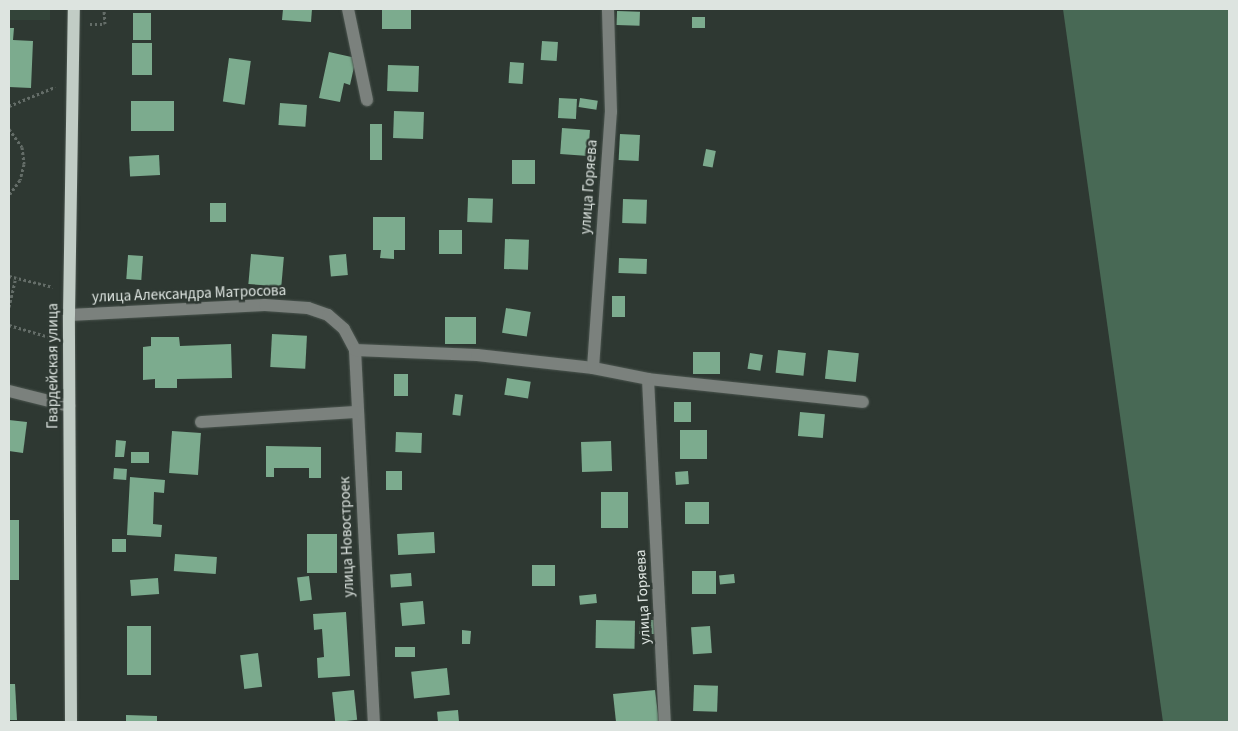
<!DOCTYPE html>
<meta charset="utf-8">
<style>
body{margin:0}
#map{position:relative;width:1238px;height:731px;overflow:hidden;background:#2e3832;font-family:"Source Sans 3",sans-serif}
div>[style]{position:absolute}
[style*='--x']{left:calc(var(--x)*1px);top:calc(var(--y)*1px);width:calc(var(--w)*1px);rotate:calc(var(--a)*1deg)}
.built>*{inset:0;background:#334439;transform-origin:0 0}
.green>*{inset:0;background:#486955}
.building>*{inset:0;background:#7cab8e;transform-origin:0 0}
.path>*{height:3px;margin-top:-1.5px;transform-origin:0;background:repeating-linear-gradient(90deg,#646d68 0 2.5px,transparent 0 5px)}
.roads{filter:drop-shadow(0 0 1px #4a544e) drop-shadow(0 0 1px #4a544e)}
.minor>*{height:12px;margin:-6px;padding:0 6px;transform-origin:6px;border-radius:6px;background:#7b817d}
.major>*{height:12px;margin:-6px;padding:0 6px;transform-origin:6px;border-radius:6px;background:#c1ccc5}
span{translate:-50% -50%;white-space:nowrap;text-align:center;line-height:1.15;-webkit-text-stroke:5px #2e3832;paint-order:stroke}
.street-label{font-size:15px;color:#dde4e0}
.frame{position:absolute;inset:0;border:10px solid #dde4e0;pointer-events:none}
</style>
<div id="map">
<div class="built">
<i style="left:9px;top:9px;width:41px;height:11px"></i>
</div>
<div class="green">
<i style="clip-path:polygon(1063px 9px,1229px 9px,1229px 722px,1163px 722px)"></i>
</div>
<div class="building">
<i style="clip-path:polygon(283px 9px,312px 9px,311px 22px,282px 20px)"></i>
<i style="left:382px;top:9px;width:29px;height:20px"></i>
<i style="left:617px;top:11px;width:23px;height:14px;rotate:2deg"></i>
<i style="left:133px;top:13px;width:18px;height:27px"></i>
<i style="left:705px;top:17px;width:11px;height:13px;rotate:90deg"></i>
<i style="clip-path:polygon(9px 28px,14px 28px,13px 40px,33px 41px,31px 88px,9px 87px)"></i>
<i style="left:542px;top:41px;width:16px;height:19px;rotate:4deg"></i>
<i style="left:132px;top:43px;width:20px;height:32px"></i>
<i style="clip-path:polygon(329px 52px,356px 58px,350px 85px,344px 83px,340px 102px,319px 98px)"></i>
<i style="left:229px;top:58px;width:22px;height:44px;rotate:8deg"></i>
<i style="left:510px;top:62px;width:14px;height:21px;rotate:4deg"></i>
<i style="left:388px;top:65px;width:31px;height:26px;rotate:2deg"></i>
<i style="left:559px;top:98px;width:18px;height:20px;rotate:3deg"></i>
<i style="left:580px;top:98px;width:18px;height:9px;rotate:9deg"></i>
<i style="left:131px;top:101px;width:43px;height:30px"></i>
<i style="left:280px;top:103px;width:27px;height:22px;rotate:4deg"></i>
<i style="left:394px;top:111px;width:30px;height:27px;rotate:2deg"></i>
<i style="left:370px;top:124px;width:12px;height:36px"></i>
<i style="left:562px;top:128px;width:28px;height:26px;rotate:4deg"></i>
<i style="left:620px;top:134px;width:20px;height:26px;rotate:3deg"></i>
<i style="left:706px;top:149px;width:10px;height:17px;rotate:11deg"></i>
<i style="left:159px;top:155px;width:20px;height:30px;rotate:87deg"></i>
<i style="left:512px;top:160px;width:23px;height:24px"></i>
<i style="left:468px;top:198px;width:25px;height:24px;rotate:2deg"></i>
<i style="left:623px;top:199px;width:24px;height:24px;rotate:2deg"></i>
<i style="left:210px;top:203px;width:16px;height:19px"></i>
<i style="clip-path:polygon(373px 217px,405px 217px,405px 250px,394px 250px,394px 259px,380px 258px,381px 250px,373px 250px)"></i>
<i style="left:439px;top:230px;width:23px;height:24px"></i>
<i style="left:505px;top:239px;width:24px;height:30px;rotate:2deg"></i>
<i style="left:251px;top:254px;width:33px;height:30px;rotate:5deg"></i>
<i style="left:346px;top:254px;width:21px;height:17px;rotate:85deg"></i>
<i style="left:128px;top:255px;width:15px;height:24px;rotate:4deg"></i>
<i style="left:619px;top:258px;width:28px;height:15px;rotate:2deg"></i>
<i style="left:612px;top:296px;width:13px;height:21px"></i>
<i style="left:506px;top:308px;width:25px;height:25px;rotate:9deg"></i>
<i style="left:476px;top:317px;width:27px;height:31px;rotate:90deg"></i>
<i style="left:272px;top:334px;width:35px;height:33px;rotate:3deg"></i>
<i style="clip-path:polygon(151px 337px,179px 337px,180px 346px,231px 344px,232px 378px,177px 379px,177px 388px,155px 388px,155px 379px,143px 380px,143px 347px,151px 346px)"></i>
<i style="left:778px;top:350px;width:28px;height:23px;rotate:6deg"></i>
<i style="left:828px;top:350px;width:31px;height:29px;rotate:6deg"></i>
<i style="left:693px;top:352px;width:27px;height:22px"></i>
<i style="left:750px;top:353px;width:13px;height:16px;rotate:9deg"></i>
<i style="left:394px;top:374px;width:14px;height:22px"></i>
<i style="left:507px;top:378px;width:24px;height:17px;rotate:9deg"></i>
<i style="left:455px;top:394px;width:8px;height:21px;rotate:7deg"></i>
<i style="left:674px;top:402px;width:17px;height:20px"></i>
<i style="left:800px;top:412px;width:25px;height:24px;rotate:5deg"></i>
<i style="clip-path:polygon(9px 420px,27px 422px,23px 453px,9px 451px)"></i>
<i style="left:680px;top:430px;width:27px;height:29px"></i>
<i style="left:172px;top:431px;width:29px;height:42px;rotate:4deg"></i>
<i style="left:396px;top:432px;width:26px;height:20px;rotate:2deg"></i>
<i style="clip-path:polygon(116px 440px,126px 441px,124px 457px,115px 457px)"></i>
<i style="left:611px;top:441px;width:30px;height:30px;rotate:88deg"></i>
<i style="clip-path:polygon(266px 446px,321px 447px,321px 478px,309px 478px,309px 468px,274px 468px,274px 477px,266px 477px)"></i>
<i style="left:131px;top:452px;width:18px;height:11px"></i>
<i style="left:114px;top:468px;width:13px;height:11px;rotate:4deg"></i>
<i style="left:386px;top:471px;width:16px;height:19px"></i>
<i style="left:688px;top:471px;width:13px;height:13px;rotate:86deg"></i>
<i style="clip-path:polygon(130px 477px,165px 480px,164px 493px,154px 492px,153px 524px,162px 525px,161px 537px,127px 535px)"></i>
<i style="left:601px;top:492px;width:27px;height:36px"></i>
<i style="left:709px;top:502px;width:22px;height:24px;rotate:90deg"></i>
<i style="left:9px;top:520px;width:10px;height:60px"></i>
<i style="left:434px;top:532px;width:21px;height:37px;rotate:87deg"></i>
<i style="left:307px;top:534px;width:30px;height:39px"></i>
<i style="left:112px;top:539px;width:14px;height:13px"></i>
<i style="left:175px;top:554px;width:42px;height:17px;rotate:4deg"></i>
<i style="left:532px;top:565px;width:23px;height:21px"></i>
<i style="left:692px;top:571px;width:24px;height:23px"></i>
<i style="left:411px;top:573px;width:13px;height:21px;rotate:86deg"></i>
<i style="left:734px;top:574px;width:9px;height:15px;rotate:84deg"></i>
<i style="left:309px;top:576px;width:24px;height:12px;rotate:83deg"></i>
<i style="left:158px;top:578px;width:16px;height:28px;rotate:86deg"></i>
<i style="left:596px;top:594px;width:9px;height:17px;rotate:84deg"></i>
<i style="left:423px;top:601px;width:23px;height:23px;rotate:85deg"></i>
<i style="clip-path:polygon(346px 612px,350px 676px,318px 678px,317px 658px,324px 657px,322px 629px,314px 630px,313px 614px)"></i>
<i style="left:596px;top:620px;width:39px;height:28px;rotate:1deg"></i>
<i style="left:656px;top:620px;width:14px;height:17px;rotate:90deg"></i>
<i style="left:127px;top:626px;width:24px;height:49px"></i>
<i style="left:710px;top:626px;width:27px;height:19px;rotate:86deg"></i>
<i style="clip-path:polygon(462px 630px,471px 631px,470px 644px,462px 644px)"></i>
<i style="left:415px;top:647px;width:10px;height:20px;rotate:90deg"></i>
<i style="left:258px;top:653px;width:34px;height:18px;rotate:83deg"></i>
<i style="left:447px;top:668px;width:27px;height:36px;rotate:84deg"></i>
<i style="clip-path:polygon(9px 684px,15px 684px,17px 720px,9px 720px)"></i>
<i style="left:694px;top:685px;width:24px;height:26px;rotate:2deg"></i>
<i style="left:354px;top:690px;width:30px;height:22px;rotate:84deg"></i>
<i style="clip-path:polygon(655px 690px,659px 722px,616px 722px,613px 694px)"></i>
<i style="left:458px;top:710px;width:12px;height:21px;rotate:85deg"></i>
<i style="clip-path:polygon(126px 715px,157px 716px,157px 722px,126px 722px)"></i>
</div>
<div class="path">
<i style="--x:90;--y:24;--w:15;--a:0"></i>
<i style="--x:105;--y:24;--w:15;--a:-94"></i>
<i style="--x:9;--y:106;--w:50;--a:-22.4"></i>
<i style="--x:9;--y:129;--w:22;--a:54"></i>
<i style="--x:22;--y:147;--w:17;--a:83"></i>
<i style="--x:24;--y:164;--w:16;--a:104"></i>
<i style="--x:20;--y:180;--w:19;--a:126"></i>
<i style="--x:9;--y:276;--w:45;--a:14"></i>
<i style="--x:9;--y:307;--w:31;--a:-77"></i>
<i style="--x:9;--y:325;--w:46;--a:16.5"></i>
</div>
<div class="roads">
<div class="minor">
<i style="--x:348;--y:9;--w:93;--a:78.2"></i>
<i style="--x:69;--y:315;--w:196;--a:-2.9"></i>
<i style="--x:265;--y:305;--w:43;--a:4"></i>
<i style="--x:308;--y:308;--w:21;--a:19"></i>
<i style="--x:328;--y:315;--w:21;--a:41"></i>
<i style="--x:344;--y:329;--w:24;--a:62"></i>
<i style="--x:355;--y:350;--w:372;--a:87.1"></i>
<i style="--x:355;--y:350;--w:122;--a:2.3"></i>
<i style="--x:477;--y:355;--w:117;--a:6.4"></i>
<i style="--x:593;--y:368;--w:56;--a:11.3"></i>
<i style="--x:648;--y:379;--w:216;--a:6.1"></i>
<i style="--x:593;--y:368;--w:257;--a:-86"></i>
<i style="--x:611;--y:112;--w:103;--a:-91.7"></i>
<i style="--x:648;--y:379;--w:343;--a:87.2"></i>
<i style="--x:9;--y:391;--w:62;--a:14"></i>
<i style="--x:201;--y:422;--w:156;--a:-3.7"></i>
</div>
<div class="major">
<i style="--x:71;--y:722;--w:407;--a:-90.3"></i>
<i style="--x:69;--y:315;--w:306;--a:-89.1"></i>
</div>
</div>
<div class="street-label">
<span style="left:589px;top:187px;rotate:-86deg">улица Горяева</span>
<span style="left:189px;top:294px;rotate:-2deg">улица Александра Матросова</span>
<span style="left:53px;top:366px;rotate:-90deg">Гвардейская улица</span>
<span style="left:347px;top:537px;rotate:-92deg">улица Новостроек</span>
<span style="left:643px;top:597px;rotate:-93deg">улица Горяева</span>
</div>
<div class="frame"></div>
</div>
